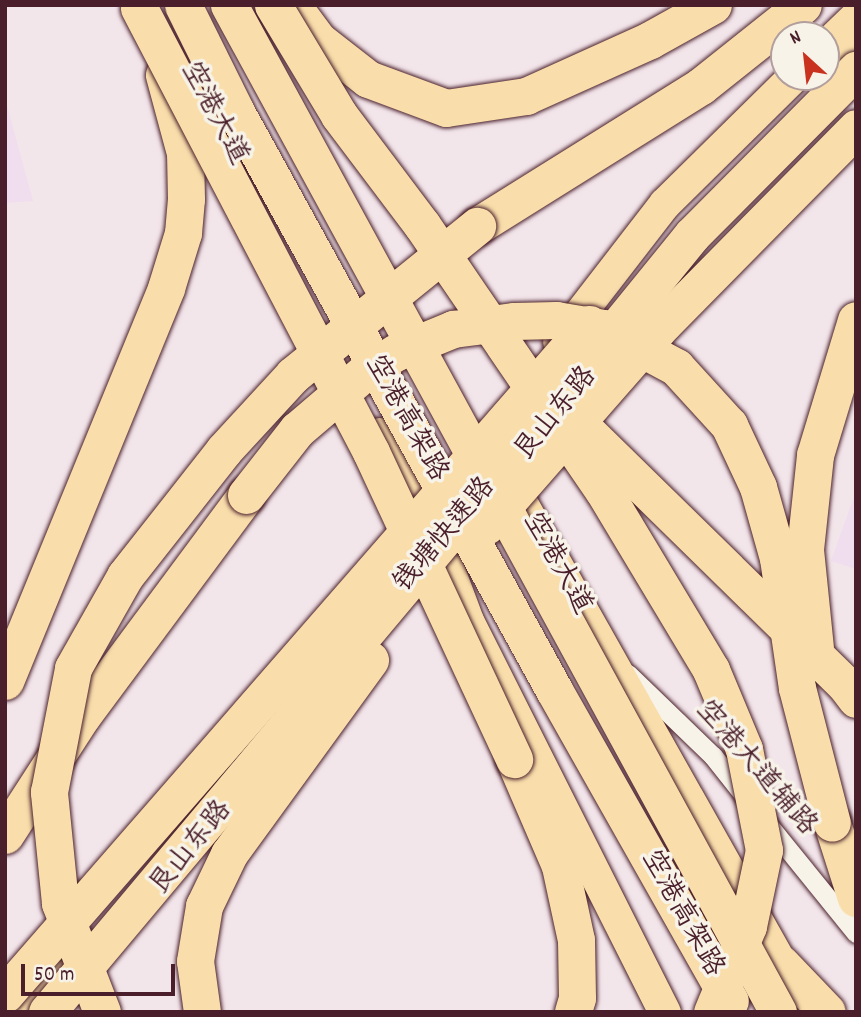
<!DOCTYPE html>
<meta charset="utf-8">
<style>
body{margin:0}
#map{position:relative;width:861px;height:1017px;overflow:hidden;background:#f3e6eb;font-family:Dekko,"LXGW WenKai TC",sans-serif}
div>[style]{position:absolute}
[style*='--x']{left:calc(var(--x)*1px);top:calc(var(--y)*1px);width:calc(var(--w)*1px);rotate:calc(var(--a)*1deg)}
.built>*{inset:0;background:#f0dded}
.roads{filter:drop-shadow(0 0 2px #4a1f2b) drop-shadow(0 0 2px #4a1f2b)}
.street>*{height:19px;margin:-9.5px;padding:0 9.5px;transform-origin:9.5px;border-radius:9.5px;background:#f7f3e8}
.primary>*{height:32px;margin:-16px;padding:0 16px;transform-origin:16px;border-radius:16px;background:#f9deab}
.highway>*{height:37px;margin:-18.5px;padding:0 18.5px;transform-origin:18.5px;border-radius:18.5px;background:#f9deab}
.bridges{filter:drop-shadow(0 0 2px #4a1f2b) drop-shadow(0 0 2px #4a1f2b)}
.highway-bridge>*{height:37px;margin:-18.5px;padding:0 18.5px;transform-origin:18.5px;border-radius:18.5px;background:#f9deab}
span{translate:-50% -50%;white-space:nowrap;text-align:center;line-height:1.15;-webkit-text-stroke:7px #f7f3e8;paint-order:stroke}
.street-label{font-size:28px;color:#4a1f2b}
.frame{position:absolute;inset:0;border:7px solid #4a1f2b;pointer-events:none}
.north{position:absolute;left:770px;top:21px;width:70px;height:70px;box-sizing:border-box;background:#f7f3e8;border:2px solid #b29e9c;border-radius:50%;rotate:333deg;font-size:19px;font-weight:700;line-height:28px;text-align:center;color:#4a1f2b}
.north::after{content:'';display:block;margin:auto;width:24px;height:32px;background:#c8321e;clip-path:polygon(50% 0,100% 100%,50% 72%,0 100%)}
.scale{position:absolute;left:21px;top:964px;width:154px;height:32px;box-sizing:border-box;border:4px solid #4a1f2b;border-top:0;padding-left:9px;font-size:21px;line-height:24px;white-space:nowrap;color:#4a1f2b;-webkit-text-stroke:5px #f7f3e8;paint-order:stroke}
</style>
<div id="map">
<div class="built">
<i style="clip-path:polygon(5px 98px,33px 201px,5px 203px)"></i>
<i style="clip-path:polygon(856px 491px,856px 569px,831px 561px)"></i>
</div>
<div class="roads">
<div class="street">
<i style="--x:628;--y:674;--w:118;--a:44"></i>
<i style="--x:713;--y:756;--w:55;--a:51.7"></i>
<i style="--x:766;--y:822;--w:143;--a:51"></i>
</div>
<div class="primary">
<i style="--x:826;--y:46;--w:42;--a:-44"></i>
<i style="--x:559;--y:341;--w:173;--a:-52.3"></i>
<i style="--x:665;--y:204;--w:181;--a:-44.6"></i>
<i style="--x:380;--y:434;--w:132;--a:62.1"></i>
<i style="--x:442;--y:551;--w:75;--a:69.6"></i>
<i style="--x:468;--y:621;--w:438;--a:63.3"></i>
<i style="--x:510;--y:482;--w:579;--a:60.6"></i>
<i style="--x:14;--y:1012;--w:55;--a:-50.2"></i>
</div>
<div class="highway">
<i style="--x:292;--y:5;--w:44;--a:53.4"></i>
<i style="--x:318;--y:40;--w:63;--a:38"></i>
<i style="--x:368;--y:79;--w:83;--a:20.4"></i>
<i style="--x:446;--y:108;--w:81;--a:-8.5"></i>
<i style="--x:526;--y:96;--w:136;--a:-24.3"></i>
<i style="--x:650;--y:40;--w:72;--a:-29.1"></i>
<i style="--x:826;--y:69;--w:42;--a:-44"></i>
<i style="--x:477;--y:226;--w:264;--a:-32"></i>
<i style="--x:701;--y:86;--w:130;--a:-38.5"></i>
<i style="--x:5;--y:681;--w:425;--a:-67.7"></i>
<i style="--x:166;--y:288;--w:58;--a:-72.8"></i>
<i style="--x:183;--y:233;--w:34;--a:-85"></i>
<i style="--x:186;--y:199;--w:46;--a:-91.2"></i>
<i style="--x:185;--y:153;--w:81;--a:-105.1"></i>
<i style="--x:514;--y:759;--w:116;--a:66.7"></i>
<i style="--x:560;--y:866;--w:76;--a:77.8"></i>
<i style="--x:576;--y:940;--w:58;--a:89"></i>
<i style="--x:577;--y:998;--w:15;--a:106"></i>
<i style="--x:832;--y:823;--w:79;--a:72.3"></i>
<i style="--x:5;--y:835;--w:142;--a:-57.1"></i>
<i style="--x:82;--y:716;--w:275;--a:-53.4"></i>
<i style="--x:781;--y:964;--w:66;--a:46.2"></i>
</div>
</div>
<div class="bridges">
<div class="highway-bridge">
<i style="--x:183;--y:5;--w:119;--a:63.6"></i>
<i style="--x:236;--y:112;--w:660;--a:61.18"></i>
<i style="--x:554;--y:690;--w:357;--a:60.5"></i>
<i style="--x:229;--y:5;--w:1147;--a:61.4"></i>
<i style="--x:273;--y:5;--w:128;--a:59"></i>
<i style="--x:339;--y:115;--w:138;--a:53"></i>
<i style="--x:422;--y:225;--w:321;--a:55.7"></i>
<i style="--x:603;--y:490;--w:210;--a:59"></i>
<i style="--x:711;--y:670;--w:86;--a:67.3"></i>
<i style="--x:744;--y:749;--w:103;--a:78.8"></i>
<i style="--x:764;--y:850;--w:78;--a:101.9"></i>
<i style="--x:748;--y:926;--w:93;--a:112.7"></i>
<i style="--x:139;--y:8;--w:501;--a:62.41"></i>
<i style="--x:371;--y:452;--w:339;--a:65"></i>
<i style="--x:574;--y:419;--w:378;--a:44.4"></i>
<i style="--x:844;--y:683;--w:20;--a:53"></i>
<i style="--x:246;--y:495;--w:83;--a:-51.9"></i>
<i style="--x:297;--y:430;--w:91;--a:-40.5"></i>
<i style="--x:366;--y:371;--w:36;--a:-32"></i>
<i style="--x:397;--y:352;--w:61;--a:-22.3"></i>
<i style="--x:453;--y:329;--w:62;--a:-7.5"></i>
<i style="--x:514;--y:321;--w:42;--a:-1.4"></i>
<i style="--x:556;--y:320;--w:48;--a:9.7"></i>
<i style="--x:603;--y:328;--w:83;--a:28.1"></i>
<i style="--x:676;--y:367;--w:79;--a:47.6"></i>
<i style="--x:729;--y:425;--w:68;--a:64.9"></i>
<i style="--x:758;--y:487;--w:74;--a:74.3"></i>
<i style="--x:778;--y:558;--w:131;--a:81.7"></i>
<i style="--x:797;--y:688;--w:139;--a:75.5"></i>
<i style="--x:486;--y:526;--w:270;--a:-48.8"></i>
<i style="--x:664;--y:323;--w:274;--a:-45.4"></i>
<i style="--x:815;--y:648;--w:100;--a:-95.8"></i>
<i style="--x:805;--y:549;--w:95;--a:-83.9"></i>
<i style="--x:815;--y:455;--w:141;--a:-73.1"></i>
<i style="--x:5;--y:994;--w:889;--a:-48.92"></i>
<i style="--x:47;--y:1012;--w:666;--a:-50"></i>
<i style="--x:475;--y:502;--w:344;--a:-50.9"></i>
<i style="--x:692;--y:235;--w:233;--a:-45.2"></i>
<i style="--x:102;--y:1012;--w:117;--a:-111.1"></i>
<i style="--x:60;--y:903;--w:112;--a:-95.7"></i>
<i style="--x:49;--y:792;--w:126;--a:-79"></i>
<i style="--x:73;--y:668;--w:106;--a:-60.5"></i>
<i style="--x:125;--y:576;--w:160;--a:-51.8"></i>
<i style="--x:224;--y:450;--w:102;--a:-47.4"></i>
<i style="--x:293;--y:375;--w:237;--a:-39"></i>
<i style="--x:202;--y:1012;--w:51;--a:-97.8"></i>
<i style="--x:195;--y:961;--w:56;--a:-80.7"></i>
<i style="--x:204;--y:906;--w:58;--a:-64.3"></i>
<i style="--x:229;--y:854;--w:240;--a:-54"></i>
</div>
</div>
<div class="street-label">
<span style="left:213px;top:114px;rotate:62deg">空港大道</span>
<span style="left:557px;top:415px;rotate:-51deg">艮山东路</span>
<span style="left:405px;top:419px;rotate:61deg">空港高架路</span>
<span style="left:446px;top:536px;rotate:-50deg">钱塘快速路</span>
<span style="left:556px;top:564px;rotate:61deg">空港大道</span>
<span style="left:755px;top:769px;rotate:49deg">空港大道辅路</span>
<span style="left:192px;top:849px;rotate:-51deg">艮山东路</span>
<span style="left:681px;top:914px;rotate:61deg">空港高架路</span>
</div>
<div class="frame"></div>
<div class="north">N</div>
<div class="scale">50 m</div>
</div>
